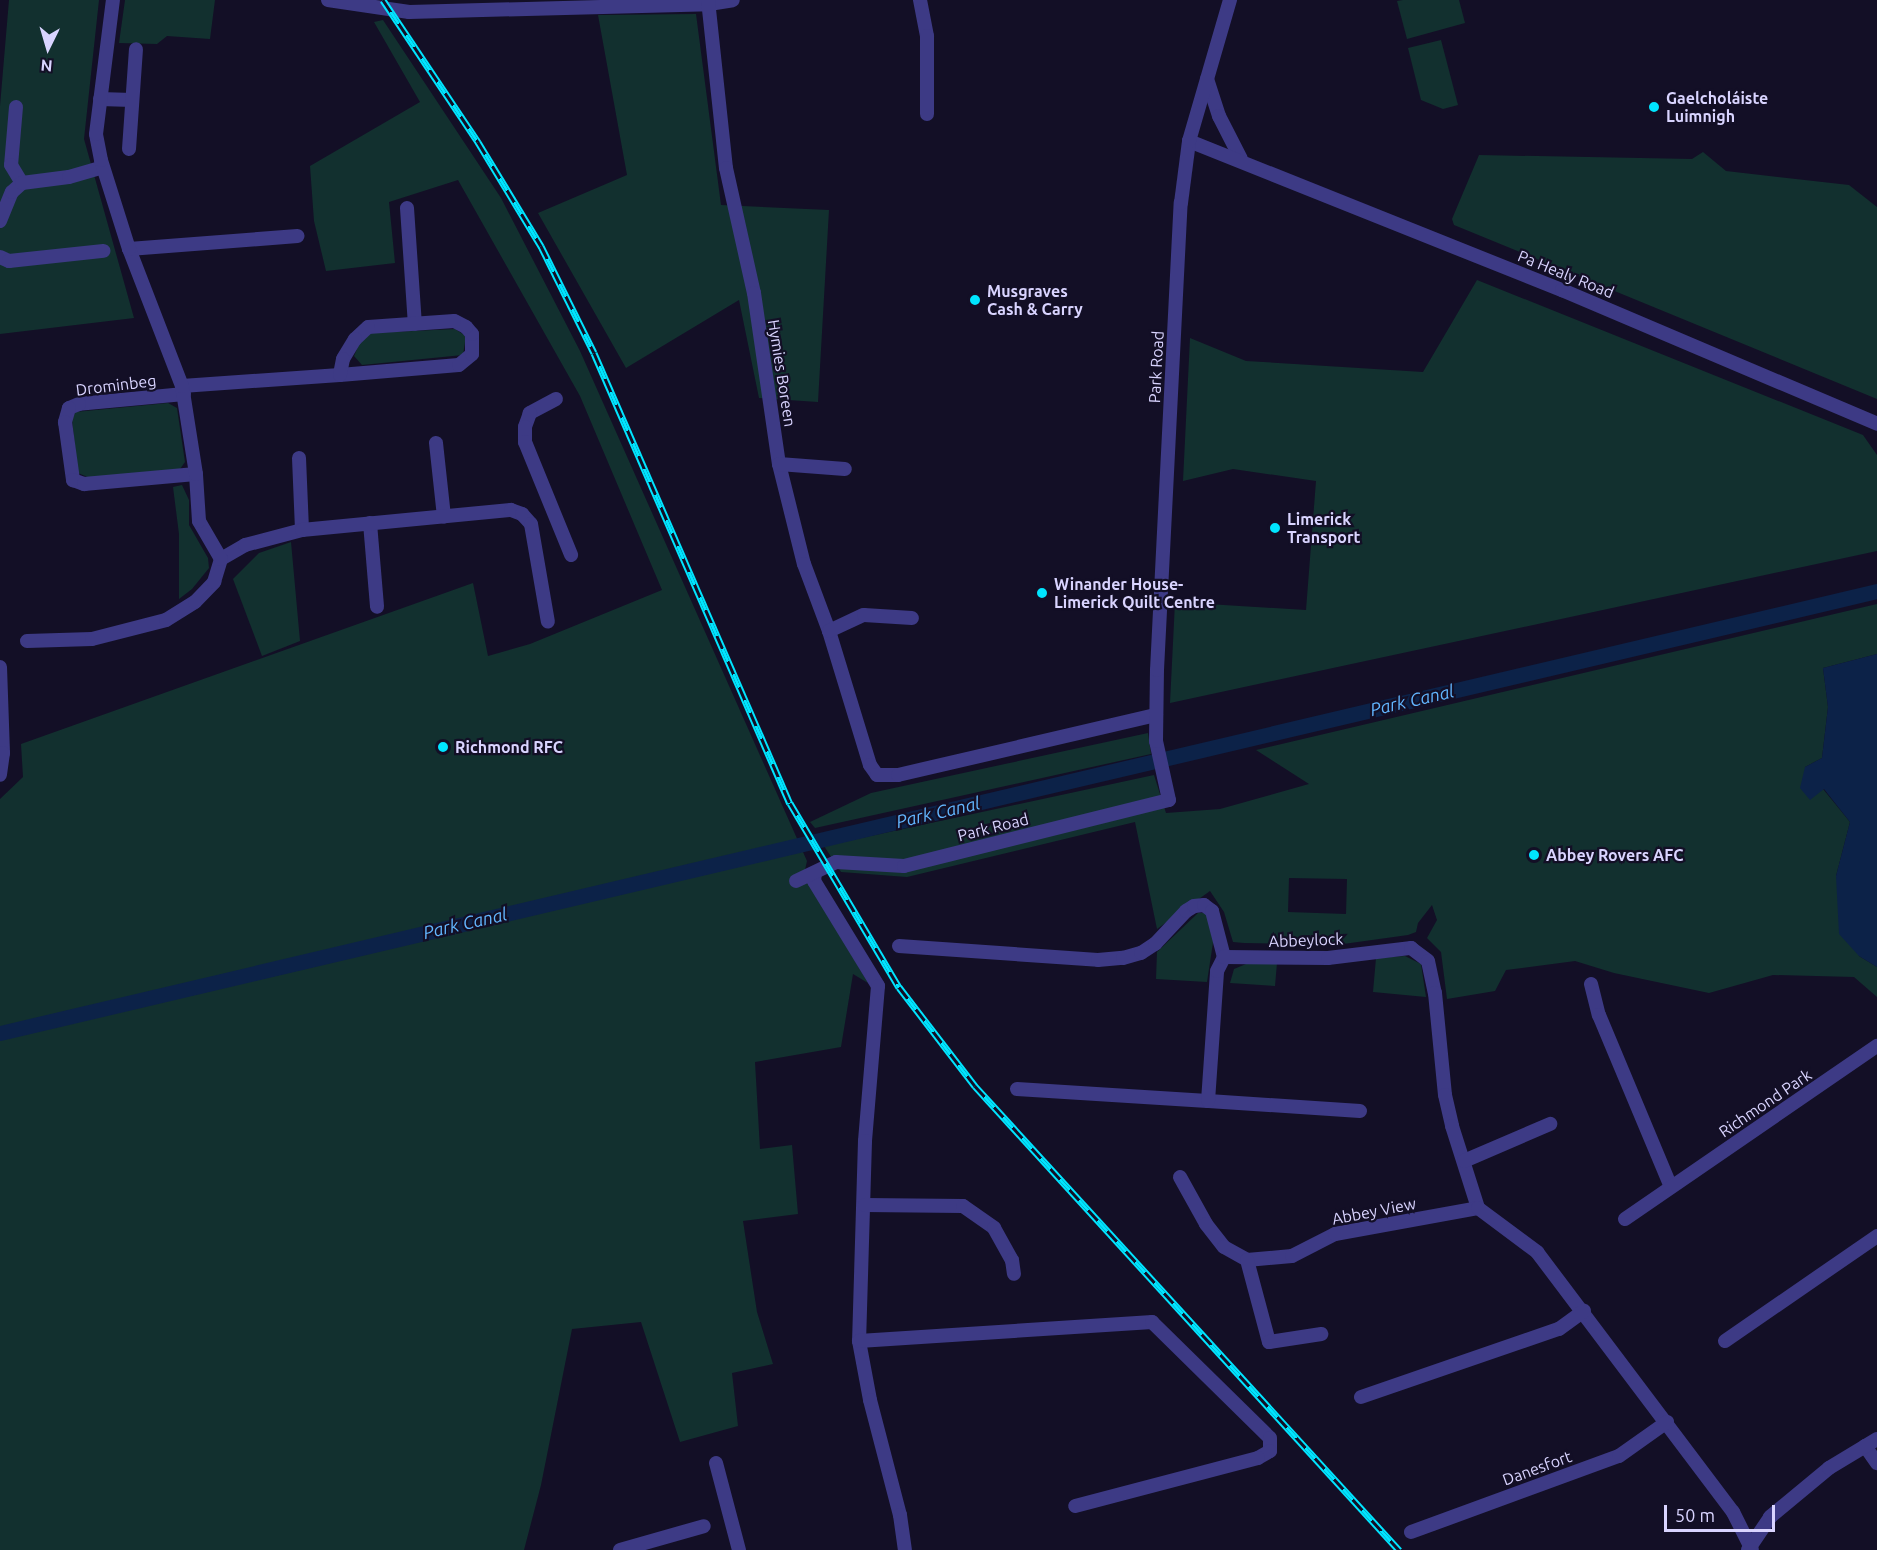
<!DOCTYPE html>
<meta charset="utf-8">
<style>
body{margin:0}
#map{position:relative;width:1877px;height:1550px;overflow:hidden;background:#130f26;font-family:Ubuntu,sans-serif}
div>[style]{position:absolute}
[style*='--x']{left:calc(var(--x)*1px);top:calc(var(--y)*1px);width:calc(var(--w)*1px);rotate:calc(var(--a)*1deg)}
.green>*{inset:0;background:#12302f}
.water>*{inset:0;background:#0c2248}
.canal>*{height:15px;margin:-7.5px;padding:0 7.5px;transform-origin:7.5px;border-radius:7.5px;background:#0c2248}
.minor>*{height:14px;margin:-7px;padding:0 7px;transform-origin:7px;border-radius:7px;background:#3d3a85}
.rail>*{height:7px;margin-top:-3.5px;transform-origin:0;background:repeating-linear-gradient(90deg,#130f26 0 14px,#00e5ff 0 28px);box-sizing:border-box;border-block:2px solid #00e5ff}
.dots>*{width:16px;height:16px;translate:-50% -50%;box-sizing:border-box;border:3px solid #130f26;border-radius:50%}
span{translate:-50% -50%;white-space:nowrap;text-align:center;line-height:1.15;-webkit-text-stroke:4.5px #130f26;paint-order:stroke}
.poi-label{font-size:16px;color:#d9d4ff;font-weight:700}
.left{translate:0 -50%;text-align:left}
.street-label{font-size:16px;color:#d9d4ff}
.water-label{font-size:18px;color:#62b6ff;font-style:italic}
.north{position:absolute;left:18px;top:18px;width:60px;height:60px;-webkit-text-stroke:4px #130f26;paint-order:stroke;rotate:185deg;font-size:16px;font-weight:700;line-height:24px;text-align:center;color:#d9d4ff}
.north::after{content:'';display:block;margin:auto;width:21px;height:27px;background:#d9d4ff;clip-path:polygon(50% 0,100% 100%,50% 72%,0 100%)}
.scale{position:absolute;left:1664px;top:1505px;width:111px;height:27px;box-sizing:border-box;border:3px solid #d9d4ff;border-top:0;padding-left:8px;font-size:18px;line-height:21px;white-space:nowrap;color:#d9d4ff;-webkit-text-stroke:4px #130f26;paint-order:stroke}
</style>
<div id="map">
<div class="green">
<i style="clip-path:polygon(9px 0,99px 0,84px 139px,134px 318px,0 334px,0 106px)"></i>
<i style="clip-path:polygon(125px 0,215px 0,210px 39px,167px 36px,157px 44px,119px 43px)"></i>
<i style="clip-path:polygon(1403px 0,1459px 0,1465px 23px,1407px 39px,1397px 1px)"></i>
<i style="clip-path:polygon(696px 14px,721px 205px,829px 210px,818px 402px,759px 398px,739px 300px,626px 368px,538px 213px,627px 175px,598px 15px)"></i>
<i style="clip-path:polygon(383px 20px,501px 198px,580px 351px,807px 861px,804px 874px,868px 983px,853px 974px,841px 1047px,755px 1062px,760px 1149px,792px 1145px,798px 1214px,743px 1221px,757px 1312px,773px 1364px,732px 1373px,738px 1426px,680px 1442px,641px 1322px,572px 1329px,541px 1485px,524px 1550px,0 1550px,0 799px,23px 777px,21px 744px,473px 583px,488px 656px,530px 644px,662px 590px,580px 396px,458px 180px,389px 202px,395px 263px,326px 271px,314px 221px,310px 166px,420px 102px,374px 22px)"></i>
<i style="clip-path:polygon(1441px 40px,1458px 105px,1443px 109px,1421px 100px,1408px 48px)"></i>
<i style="clip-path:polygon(1703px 152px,1726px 171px,1849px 185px,1877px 207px,1877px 399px,1454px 225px,1452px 219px,1479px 155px,1692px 159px)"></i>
<i style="clip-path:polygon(1477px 280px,1863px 435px,1877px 455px,1877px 551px,1170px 703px,1175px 602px,1306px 610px,1316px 481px,1233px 469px,1183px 481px,1190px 338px,1246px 361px,1423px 372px)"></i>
<i style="clip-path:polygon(455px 329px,466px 336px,463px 355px,362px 365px,354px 356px,360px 342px,370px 333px)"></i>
<i style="clip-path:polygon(168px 403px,177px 408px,185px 462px,180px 469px,90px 478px,78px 473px,72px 420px,75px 412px)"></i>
<i style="clip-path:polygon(182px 485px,189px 500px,189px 525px,208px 558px,209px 568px,192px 589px,179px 599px,179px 534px,173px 487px)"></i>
<i style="clip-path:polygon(291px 542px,300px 641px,262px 656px,233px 579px,259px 553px)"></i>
<i style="clip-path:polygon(evenodd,1877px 604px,1877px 654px,1823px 668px,1828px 707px,1822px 758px,1805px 767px,1850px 822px,1836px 876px,1859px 956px,1877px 967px,1877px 997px,1854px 977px,1773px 975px,1709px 993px,1614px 973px,1575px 961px,1506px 970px,1495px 991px,1447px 999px,1441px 952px,1427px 938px,1437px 920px,1432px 905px,1418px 923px,1416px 932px,1408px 935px,1336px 945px,1244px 943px,1233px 942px,1224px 912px,1210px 891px,1157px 929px,1135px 822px,907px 877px,841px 872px,824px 846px,1154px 775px,1166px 813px,1220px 809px,1309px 784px,1256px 750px,1877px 604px,1289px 878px,1347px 879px,1346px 914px,1288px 912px,1289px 878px)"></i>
<i style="clip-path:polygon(1148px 733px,1151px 754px,815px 828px,810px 822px,871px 793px)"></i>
<i style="clip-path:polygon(1198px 913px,1206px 913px,1214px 936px,1207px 982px,1156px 979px,1157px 952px)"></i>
<i style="clip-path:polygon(1405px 956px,1421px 964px,1426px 997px,1373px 992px,1376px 958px)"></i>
<i style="clip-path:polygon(1277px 963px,1275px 986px,1230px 983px,1234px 969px,1246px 964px)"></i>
</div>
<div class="water">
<i style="clip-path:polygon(1877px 654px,1877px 967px,1859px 956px,1839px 934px,1836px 876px,1850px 822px,1824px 789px,1810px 800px,1800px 788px,1805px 767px,1822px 758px,1828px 707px,1823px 668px)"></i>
</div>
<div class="canal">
<i style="--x:0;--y:1033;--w:1928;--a:-13.25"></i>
</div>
<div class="minor">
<i style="--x:328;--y:0;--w:82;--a:8.4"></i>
<i style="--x:409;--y:12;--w:300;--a:-1.5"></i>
<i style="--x:709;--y:4;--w:24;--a:-9"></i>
<i style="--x:708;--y:0;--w:169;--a:83.9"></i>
<i style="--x:726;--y:168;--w:128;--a:77.4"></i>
<i style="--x:754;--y:293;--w:173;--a:81.7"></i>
<i style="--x:779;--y:464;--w:103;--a:76"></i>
<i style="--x:804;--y:564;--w:72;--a:69.5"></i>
<i style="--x:829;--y:631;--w:140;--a:73"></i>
<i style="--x:870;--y:765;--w:12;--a:55"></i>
<i style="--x:877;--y:775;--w:21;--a:0"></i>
<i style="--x:898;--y:775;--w:265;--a:-13.1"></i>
<i style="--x:920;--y:0;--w:37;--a:79"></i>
<i style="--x:927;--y:36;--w:78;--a:90"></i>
<i style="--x:1207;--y:79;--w:39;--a:72"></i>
<i style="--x:1219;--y:116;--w:48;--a:62.9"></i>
<i style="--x:100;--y:99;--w:32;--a:2"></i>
<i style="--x:16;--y:107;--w:58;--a:94.9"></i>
<i style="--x:11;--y:165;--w:21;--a:59"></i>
<i style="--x:1189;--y:141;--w:402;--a:21.8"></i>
<i style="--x:1562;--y:290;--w:342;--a:23"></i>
<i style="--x:129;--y:149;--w:100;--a:-86"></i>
<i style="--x:407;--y:208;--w:116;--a:86.1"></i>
<i style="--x:0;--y:221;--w:31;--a:-68"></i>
<i style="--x:12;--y:192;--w:13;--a:-42"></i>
<i style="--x:22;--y:183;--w:47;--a:-7.3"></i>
<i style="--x:69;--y:177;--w:35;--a:-16"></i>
<i style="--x:129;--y:249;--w:169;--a:-4.4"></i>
<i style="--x:0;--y:257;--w:10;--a:24"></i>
<i style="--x:9;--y:261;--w:95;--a:-6.1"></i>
<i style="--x:182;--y:386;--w:158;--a:-4"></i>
<i style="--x:340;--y:375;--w:119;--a:-4.8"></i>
<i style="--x:459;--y:365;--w:17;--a:-40"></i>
<i style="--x:472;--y:354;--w:20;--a:-90"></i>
<i style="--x:472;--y:334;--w:9;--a:-131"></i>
<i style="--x:466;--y:327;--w:13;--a:-153"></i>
<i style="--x:454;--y:321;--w:86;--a:176"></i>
<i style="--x:368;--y:327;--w:18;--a:137"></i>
<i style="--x:355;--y:339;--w:23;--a:121"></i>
<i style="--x:343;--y:359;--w:16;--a:101"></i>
<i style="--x:184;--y:394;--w:105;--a:174.6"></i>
<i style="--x:79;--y:404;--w:11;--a:158"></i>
<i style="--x:69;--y:408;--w:15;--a:106"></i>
<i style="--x:65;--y:422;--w:59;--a:82.1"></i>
<i style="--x:73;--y:480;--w:12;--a:20"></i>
<i style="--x:84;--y:484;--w:112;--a:-5.1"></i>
<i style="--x:556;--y:399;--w:30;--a:152"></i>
<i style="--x:530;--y:413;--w:15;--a:110"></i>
<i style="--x:525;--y:427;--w:15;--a:90"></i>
<i style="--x:525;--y:442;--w:122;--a:67.8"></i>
<i style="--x:436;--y:443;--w:74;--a:83.8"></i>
<i style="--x:299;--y:458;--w:72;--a:87.6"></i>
<i style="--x:779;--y:464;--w:66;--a:4.3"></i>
<i style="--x:370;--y:523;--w:84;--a:85.2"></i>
<i style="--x:221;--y:559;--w:28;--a:-30"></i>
<i style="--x:245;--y:545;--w:59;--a:-14.7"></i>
<i style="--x:302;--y:530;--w:210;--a:-5.5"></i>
<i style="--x:511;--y:510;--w:12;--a:20"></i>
<i style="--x:522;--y:514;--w:13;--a:48"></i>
<i style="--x:531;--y:524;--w:99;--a:80.2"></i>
<i style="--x:829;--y:631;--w:38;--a:-25"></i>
<i style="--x:864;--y:615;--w:48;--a:3.6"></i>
<i style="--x:27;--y:641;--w:65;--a:-1.8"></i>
<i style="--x:92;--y:639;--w:76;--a:-14.4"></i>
<i style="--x:166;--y:620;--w:34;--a:-32"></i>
<i style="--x:195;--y:602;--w:28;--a:-46"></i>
<i style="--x:214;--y:582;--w:24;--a:-73"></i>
<i style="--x:221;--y:559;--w:44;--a:-120.1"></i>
<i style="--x:199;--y:521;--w:47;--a:-93.7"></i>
<i style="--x:196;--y:474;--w:89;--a:-99"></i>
<i style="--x:182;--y:386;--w:147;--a:-111.1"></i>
<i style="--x:129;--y:249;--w:93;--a:-107.5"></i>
<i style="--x:101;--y:160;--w:26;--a:-101"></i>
<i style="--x:96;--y:134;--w:135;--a:-82.8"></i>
<i style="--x:0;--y:667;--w:86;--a:88"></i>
<i style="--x:3;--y:753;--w:22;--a:98"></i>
<i style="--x:815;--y:873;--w:8;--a:97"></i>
<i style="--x:814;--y:881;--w:123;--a:58.6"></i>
<i style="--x:878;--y:986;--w:156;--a:94.8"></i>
<i style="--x:865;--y:1141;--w:200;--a:91.7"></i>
<i style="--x:859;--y:1341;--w:60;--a:79.4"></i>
<i style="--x:870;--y:1400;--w:119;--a:75.4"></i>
<i style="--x:900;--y:1515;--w:35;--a:82"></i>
<i style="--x:796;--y:881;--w:44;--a:-25.4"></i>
<i style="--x:836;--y:862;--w:68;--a:3.4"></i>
<i style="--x:904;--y:866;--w:273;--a:-14"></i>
<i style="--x:1169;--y:800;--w:60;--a:-102.4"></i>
<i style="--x:1156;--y:741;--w:71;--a:-89.2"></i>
<i style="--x:1157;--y:670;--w:468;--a:-87.1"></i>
<i style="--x:1181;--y:203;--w:63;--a:-82.6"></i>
<i style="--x:1189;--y:141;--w:147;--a:-73.8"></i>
<i style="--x:899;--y:946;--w:199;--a:4"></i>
<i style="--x:1098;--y:960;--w:25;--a:-5"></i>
<i style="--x:1123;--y:958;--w:19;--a:-16"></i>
<i style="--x:1141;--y:953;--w:17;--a:-33"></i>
<i style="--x:1155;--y:944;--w:45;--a:-46.8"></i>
<i style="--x:1186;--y:911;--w:9;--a:-32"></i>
<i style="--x:1194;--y:906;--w:10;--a:-6"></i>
<i style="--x:1204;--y:905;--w:10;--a:37"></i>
<i style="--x:1212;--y:911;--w:48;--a:75.4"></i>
<i style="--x:1591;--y:984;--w:32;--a:76"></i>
<i style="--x:1599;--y:1015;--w:186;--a:67.3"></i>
<i style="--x:1017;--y:1089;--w:191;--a:3.6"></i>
<i style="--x:1360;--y:1111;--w:152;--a:-176.2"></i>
<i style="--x:1208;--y:1101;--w:130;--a:-86"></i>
<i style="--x:1217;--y:971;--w:16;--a:-63"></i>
<i style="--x:1224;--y:957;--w:104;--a:0.6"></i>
<i style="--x:1328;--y:958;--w:84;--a:-6.9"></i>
<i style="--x:1411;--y:948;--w:21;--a:37"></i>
<i style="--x:1428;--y:961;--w:33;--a:78"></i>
<i style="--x:1435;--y:993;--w:102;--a:84.4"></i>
<i style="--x:1445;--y:1095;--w:32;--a:77"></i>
<i style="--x:1452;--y:1126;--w:86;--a:72.4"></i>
<i style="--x:1464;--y:1161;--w:94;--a:-23.3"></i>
<i style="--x:1180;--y:1177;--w:54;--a:61"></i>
<i style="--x:1206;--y:1224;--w:29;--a:52"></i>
<i style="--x:1224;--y:1247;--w:26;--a:29"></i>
<i style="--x:1247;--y:1260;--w:45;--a:-5.1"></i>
<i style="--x:1292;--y:1256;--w:48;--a:-27.1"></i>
<i style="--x:1335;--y:1234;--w:145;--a:-10.3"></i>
<i style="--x:865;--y:1205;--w:98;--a:0.6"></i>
<i style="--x:963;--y:1206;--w:38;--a:35"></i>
<i style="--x:994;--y:1228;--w:37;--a:61"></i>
<i style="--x:1012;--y:1260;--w:14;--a:82"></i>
<i style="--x:1478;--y:1208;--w:74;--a:36.7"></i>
<i style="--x:1537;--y:1252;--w:326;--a:53"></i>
<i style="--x:1733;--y:1512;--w:42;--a:63.4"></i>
<i style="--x:1625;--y:1219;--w:306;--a:-34.5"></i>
<i style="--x:1247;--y:1260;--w:85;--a:75"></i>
<i style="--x:1269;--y:1342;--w:53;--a:-8.7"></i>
<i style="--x:859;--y:1341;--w:294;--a:-3.7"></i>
<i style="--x:1152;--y:1322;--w:165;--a:44.5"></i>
<i style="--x:1270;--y:1438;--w:13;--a:90"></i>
<i style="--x:1270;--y:1451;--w:14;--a:150"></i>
<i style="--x:1258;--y:1458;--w:189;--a:165.3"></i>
<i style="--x:1725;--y:1341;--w:185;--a:-34.6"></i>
<i style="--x:1361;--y:1397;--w:209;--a:-19"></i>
<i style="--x:1559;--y:1329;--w:31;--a:-36"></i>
<i style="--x:1865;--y:1446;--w:21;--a:55"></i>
<i style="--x:716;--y:1463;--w:90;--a:75.2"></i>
<i style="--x:1411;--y:1532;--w:221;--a:-20.1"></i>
<i style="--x:1619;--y:1456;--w:59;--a:-35.3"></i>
<i style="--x:620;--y:1550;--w:87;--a:-15.9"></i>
<i style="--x:1748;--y:1550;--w:40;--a:-56"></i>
<i style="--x:1770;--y:1517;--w:77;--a:-39.7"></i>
<i style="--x:1829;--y:1468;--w:56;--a:-31.1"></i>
</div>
<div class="rail">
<i style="--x:383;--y:0;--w:171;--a:56.2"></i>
<i style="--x:478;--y:142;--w:122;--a:58.8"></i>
<i style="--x:541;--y:246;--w:119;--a:63.6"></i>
<i style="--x:594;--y:353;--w:491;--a:66.5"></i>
<i style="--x:790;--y:803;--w:214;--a:59.4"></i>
<i style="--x:899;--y:987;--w:125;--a:52.5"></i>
<i style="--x:975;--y:1086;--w:629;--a:47.58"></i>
</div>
<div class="dots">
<i style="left:1654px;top:107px;background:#00e5ff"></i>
<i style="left:975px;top:300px;background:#00e5ff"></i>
<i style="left:1275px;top:528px;background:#00e5ff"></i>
<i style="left:1042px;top:593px;background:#00e5ff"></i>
<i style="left:443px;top:747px;background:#00e5ff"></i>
<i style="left:1534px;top:855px;background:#00e5ff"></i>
</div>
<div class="poi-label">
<span class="left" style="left:1666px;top:107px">Gaelcholáiste<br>Luimnigh</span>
<span class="left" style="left:987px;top:300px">Musgraves<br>Cash &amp; Carry</span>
<span class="left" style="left:1287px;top:528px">Limerick<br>Transport</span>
<span class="left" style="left:1054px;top:593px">Winander House-<br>Limerick Quilt Centre</span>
<span class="left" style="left:455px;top:747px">Richmond RFC</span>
<span class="left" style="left:1546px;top:855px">Abbey Rovers AFC</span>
</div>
<div class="street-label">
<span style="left:1566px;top:274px;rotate:22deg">Pa Healy Road</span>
<span style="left:1156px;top:367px;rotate:-87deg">Park Road</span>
<span style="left:782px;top:373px;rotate:81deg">Hymies Boreen</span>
<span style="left:116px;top:385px;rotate:-7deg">Drominbeg</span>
<span style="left:993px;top:827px;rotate:-14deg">Park Road</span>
<span style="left:1306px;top:940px;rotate:-2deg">Abbeylock</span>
<span style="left:1765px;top:1103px;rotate:-34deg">Richmond Park</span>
<span style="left:1374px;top:1211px;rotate:-11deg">Abbey View</span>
<span style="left:1537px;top:1468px;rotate:-20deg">Danesfort</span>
</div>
<div class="water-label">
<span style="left:1412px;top:700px;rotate:-13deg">Park Canal</span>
<span style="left:938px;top:812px;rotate:-13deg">Park Canal</span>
<span style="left:465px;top:923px;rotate:-13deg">Park Canal</span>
</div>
<div class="north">N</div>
<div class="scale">50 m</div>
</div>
